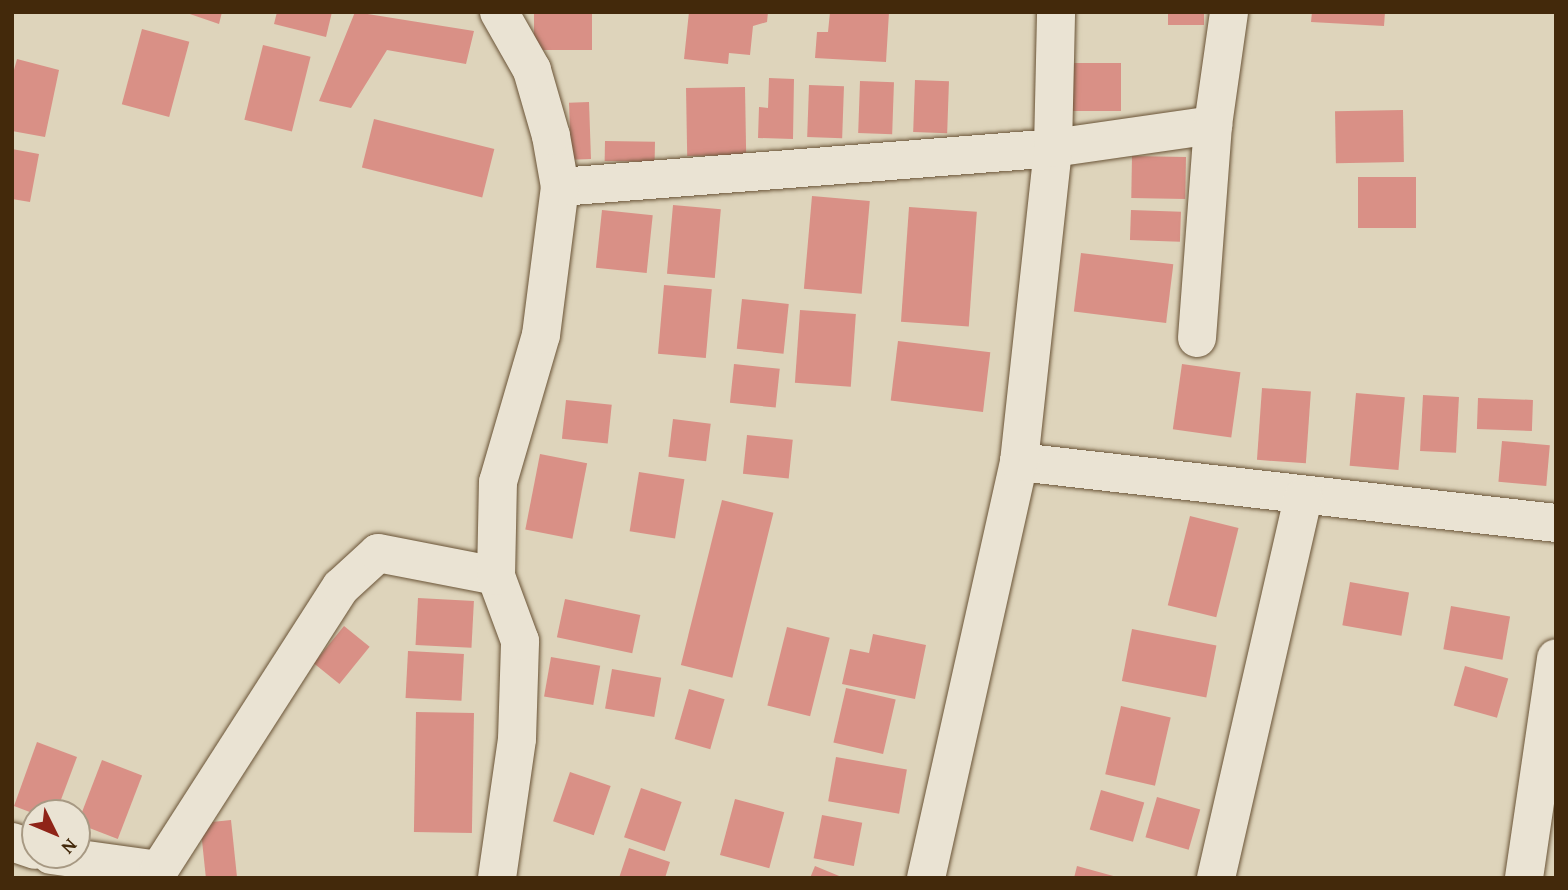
<!DOCTYPE html>
<style>
body{margin:0}
#map{position:relative;width:1568px;height:890px;overflow:hidden;background:#ded4bb;font-family:"Gentium Book Plus",serif}
div>[style]{position:absolute}
[style*='--x']{left:calc(var(--x)*1px);top:calc(var(--y)*1px);width:calc(var(--w)*1px);rotate:calc(var(--a)*1deg)}
.building>*{inset:0;background:#d99086;transform-origin:0 0}
.roads{filter:drop-shadow(0 0 2px #6a5437) drop-shadow(0 0 2px #6a5437)}
.minor>*{height:38px;margin:-19px;padding:0 19px;transform-origin:19px;border-radius:19px;background:#eae3d3}
span{translate:-50% -50%;white-space:nowrap;text-align:center;line-height:1.15;-webkit-text-stroke:5px #eae3d3;paint-order:stroke}
.frame{position:absolute;inset:0;border:14px solid #43290b;pointer-events:none}
.north{position:absolute;left:21px;top:799px;width:70px;height:70px;box-sizing:border-box;background:#eae3d3;border:2px solid #a79983;border-radius:50%;rotate:133deg;font-size:19px;font-weight:700;line-height:28px;text-align:center;color:#43290b}
.north::after{content:'';display:block;margin:auto;width:24px;height:32px;background:#8f2418;clip-path:polygon(50% 0,100% 100%,50% 72%,0 100%)}
</style>
<div id="map">
<div class="building">
<i style="clip-path:polygon(184px 12px,222px 12px,219px 24px)"></i>
<i style="clip-path:polygon(277px 12px,332px 12px,326px 37px,274px 24px)"></i>
<i style="clip-path:polygon(355px 12px,474px 31px,466px 64px,387px 50px,351px 108px,319px 101px)"></i>
<i style="left:534px;top:12px;width:58px;height:38px"></i>
<i style="clip-path:polygon(689px 12px,768px 12px,767px 22px,753px 26px,750px 55px,729px 53px,728px 64px,684px 59px)"></i>
<i style="clip-path:polygon(830px 12px,889px 12px,886px 62px,815px 58px,817px 32px,828px 32px)"></i>
<i style="left:1168px;top:12px;width:36px;height:13px"></i>
<i style="clip-path:polygon(1312px 12px,1385px 12px,1384px 26px,1311px 22px)"></i>
<i style="left:142px;top:29px;width:49px;height:78px;rotate:15deg"></i>
<i style="left:263px;top:45px;width:49px;height:77px;rotate:14deg"></i>
<i style="clip-path:polygon(17px 59px,59px 70px,45px 137px,12px 131px,12px 77px)"></i>
<i style="left:1067px;top:63px;width:54px;height:48px"></i>
<i style="clip-path:polygon(769px 78px,794px 79px,793px 139px,758px 138px,759px 107px,768px 108px)"></i>
<i style="left:915px;top:80px;width:34px;height:52px;rotate:2deg"></i>
<i style="left:860px;top:81px;width:34px;height:52px;rotate:2deg"></i>
<i style="left:809px;top:85px;width:35px;height:52px;rotate:2deg"></i>
<i style="left:745px;top:87px;width:68px;height:59px;rotate:89deg"></i>
<i style="left:589px;top:102px;width:57px;height:20px;rotate:88deg"></i>
<i style="left:1403px;top:110px;width:52px;height:68px;rotate:89deg"></i>
<i style="left:374px;top:119px;width:124px;height:50px;rotate:14deg"></i>
<i style="left:605px;top:141px;width:50px;height:20px;rotate:1deg"></i>
<i style="clip-path:polygon(12px 149px,39px 154px,30px 202px,12px 199px)"></i>
<i style="left:1132px;top:156px;width:54px;height:42px;rotate:1deg"></i>
<i style="left:1358px;top:177px;width:58px;height:51px"></i>
<i style="left:812px;top:196px;width:58px;height:93px;rotate:5deg"></i>
<i style="left:673px;top:205px;width:48px;height:69px;rotate:5deg"></i>
<i style="left:909px;top:207px;width:68px;height:115px;rotate:4deg"></i>
<i style="left:602px;top:210px;width:51px;height:58px;rotate:6deg"></i>
<i style="left:1131px;top:210px;width:50px;height:30px;rotate:2deg"></i>
<i style="left:1081px;top:253px;width:93px;height:59px;rotate:7deg"></i>
<i style="left:664px;top:285px;width:48px;height:69px;rotate:5deg"></i>
<i style="left:742px;top:299px;width:47px;height:50px;rotate:6deg"></i>
<i style="left:800px;top:310px;width:56px;height:73px;rotate:4deg"></i>
<i style="left:898px;top:341px;width:93px;height:60px;rotate:7deg"></i>
<i style="left:734px;top:364px;width:46px;height:39px;rotate:6deg"></i>
<i style="left:1182px;top:364px;width:59px;height:66px;rotate:8deg"></i>
<i style="left:1262px;top:388px;width:49px;height:72px;rotate:4deg"></i>
<i style="left:1356px;top:393px;width:49px;height:73px;rotate:5deg"></i>
<i style="left:1423px;top:395px;width:36px;height:56px;rotate:3deg"></i>
<i style="left:1478px;top:398px;width:55px;height:31px;rotate:2deg"></i>
<i style="left:566px;top:400px;width:46px;height:39px;rotate:6deg"></i>
<i style="left:673px;top:419px;width:38px;height:38px;rotate:7deg"></i>
<i style="left:747px;top:435px;width:46px;height:39px;rotate:6deg"></i>
<i style="left:1502px;top:441px;width:48px;height:41px;rotate:5deg"></i>
<i style="left:540px;top:454px;width:48px;height:77px;rotate:11deg"></i>
<i style="left:639px;top:472px;width:46px;height:60px;rotate:9deg"></i>
<i style="left:722px;top:500px;width:53px;height:170px;rotate:14deg"></i>
<i style="left:1190px;top:516px;width:50px;height:92px;rotate:14deg"></i>
<i style="left:1350px;top:582px;width:60px;height:44px;rotate:10deg"></i>
<i style="left:418px;top:598px;width:56px;height:47px;rotate:3deg"></i>
<i style="left:565px;top:599px;width:77px;height:39px;rotate:12deg"></i>
<i style="left:1451px;top:606px;width:60px;height:44px;rotate:10deg"></i>
<i style="left:344px;top:626px;width:33px;height:48px;rotate:39deg"></i>
<i style="left:787px;top:627px;width:44px;height:81px;rotate:14deg"></i>
<i style="left:1132px;top:629px;width:86px;height:53px;rotate:11deg"></i>
<i style="clip-path:polygon(873px 634px,926px 645px,915px 699px,842px 684px,850px 649px,869px 653px)"></i>
<i style="left:408px;top:651px;width:56px;height:47px;rotate:3deg"></i>
<i style="left:551px;top:657px;width:50px;height:40px;rotate:10deg"></i>
<i style="left:1465px;top:666px;width:45px;height:41px;rotate:16deg"></i>
<i style="left:612px;top:669px;width:50px;height:40px;rotate:10deg"></i>
<i style="left:846px;top:688px;width:51px;height:56px;rotate:13deg"></i>
<i style="left:689px;top:689px;width:37px;height:52px;rotate:16deg"></i>
<i style="left:1121px;top:706px;width:51px;height:70px;rotate:13deg"></i>
<i style="left:416px;top:712px;width:58px;height:120px;rotate:1deg"></i>
<i style="clip-path:polygon(37px 742px,77px 757px,56px 813px,35px 814px,14px 806px)"></i>
<i style="left:836px;top:757px;width:72px;height:45px;rotate:10deg"></i>
<i style="left:102px;top:760px;width:43px;height:68px;rotate:21deg"></i>
<i style="left:570px;top:772px;width:43px;height:52px;rotate:19deg"></i>
<i style="left:641px;top:788px;width:43px;height:52px;rotate:19deg"></i>
<i style="left:1101px;top:790px;width:45px;height:41px;rotate:16deg"></i>
<i style="left:1157px;top:797px;width:45px;height:42px;rotate:16deg"></i>
<i style="left:735px;top:799px;width:51px;height:58px;rotate:15deg"></i>
<i style="left:822px;top:815px;width:41px;height:44px;rotate:11deg"></i>
<i style="left:231px;top:820px;width:58px;height:31px;rotate:84deg"></i>
<i style="clip-path:polygon(629px 848px,670px 862px,665px 878px,619px 878px)"></i>
<i style="clip-path:polygon(815px 866px,844px 878px,810px 878px)"></i>
<i style="clip-path:polygon(1077px 866px,1117px 877px,1117px 878px,1074px 878px)"></i>
</div>
<div class="roads">
<div class="minor">
<i style="--x:560;--y:187;--w:495;--a:-4.5"></i>
<i style="--x:1053;--y:148;--w:162;--a:-8.2"></i>
<i style="--x:1213;--y:125;--w:114;--a:-81.9"></i>
<i style="--x:1197;--y:338;--w:214;--a:-85.7"></i>
<i style="--x:1019;--y:462;--w:540;--a:6.48"></i>
<i style="--x:12;--y:842;--w:24;--a:19"></i>
<i style="--x:51;--y:855;--w:109;--a:7.9"></i>
<i style="--x:159;--y:870;--w:336;--a:-57.3"></i>
<i style="--x:341;--y:587;--w:50;--a:-42.6"></i>
<i style="--x:378;--y:553;--w:120;--a:11"></i>
<i style="--x:497;--y:878;--w:140;--a:-81.8"></i>
<i style="--x:517;--y:739;--w:98;--a:-88.2"></i>
<i style="--x:520;--y:641;--w:69;--a:-110.3"></i>
<i style="--x:496;--y:576;--w:94;--a:-88.8"></i>
<i style="--x:498;--y:482;--w:153;--a:-73.7"></i>
<i style="--x:541;--y:335;--w:149;--a:-82.7"></i>
<i style="--x:560;--y:187;--w:52;--a:-100"></i>
<i style="--x:551;--y:136;--w:69;--a:-106.1"></i>
<i style="--x:532;--y:70;--w:67;--a:-119.6"></i>
<i style="--x:926;--y:878;--w:426;--a:-77.4"></i>
<i style="--x:1019;--y:462;--w:316;--a:-83.8"></i>
<i style="--x:1053;--y:148;--w:136;--a:-88.7"></i>
<i style="--x:1216;--y:878;--w:391;--a:-77.1"></i>
<i style="--x:1524;--y:878;--w:222;--a:-81.7"></i>
</div>
</div>
<div class="frame"></div>
<div class="north">N</div>
</div>
